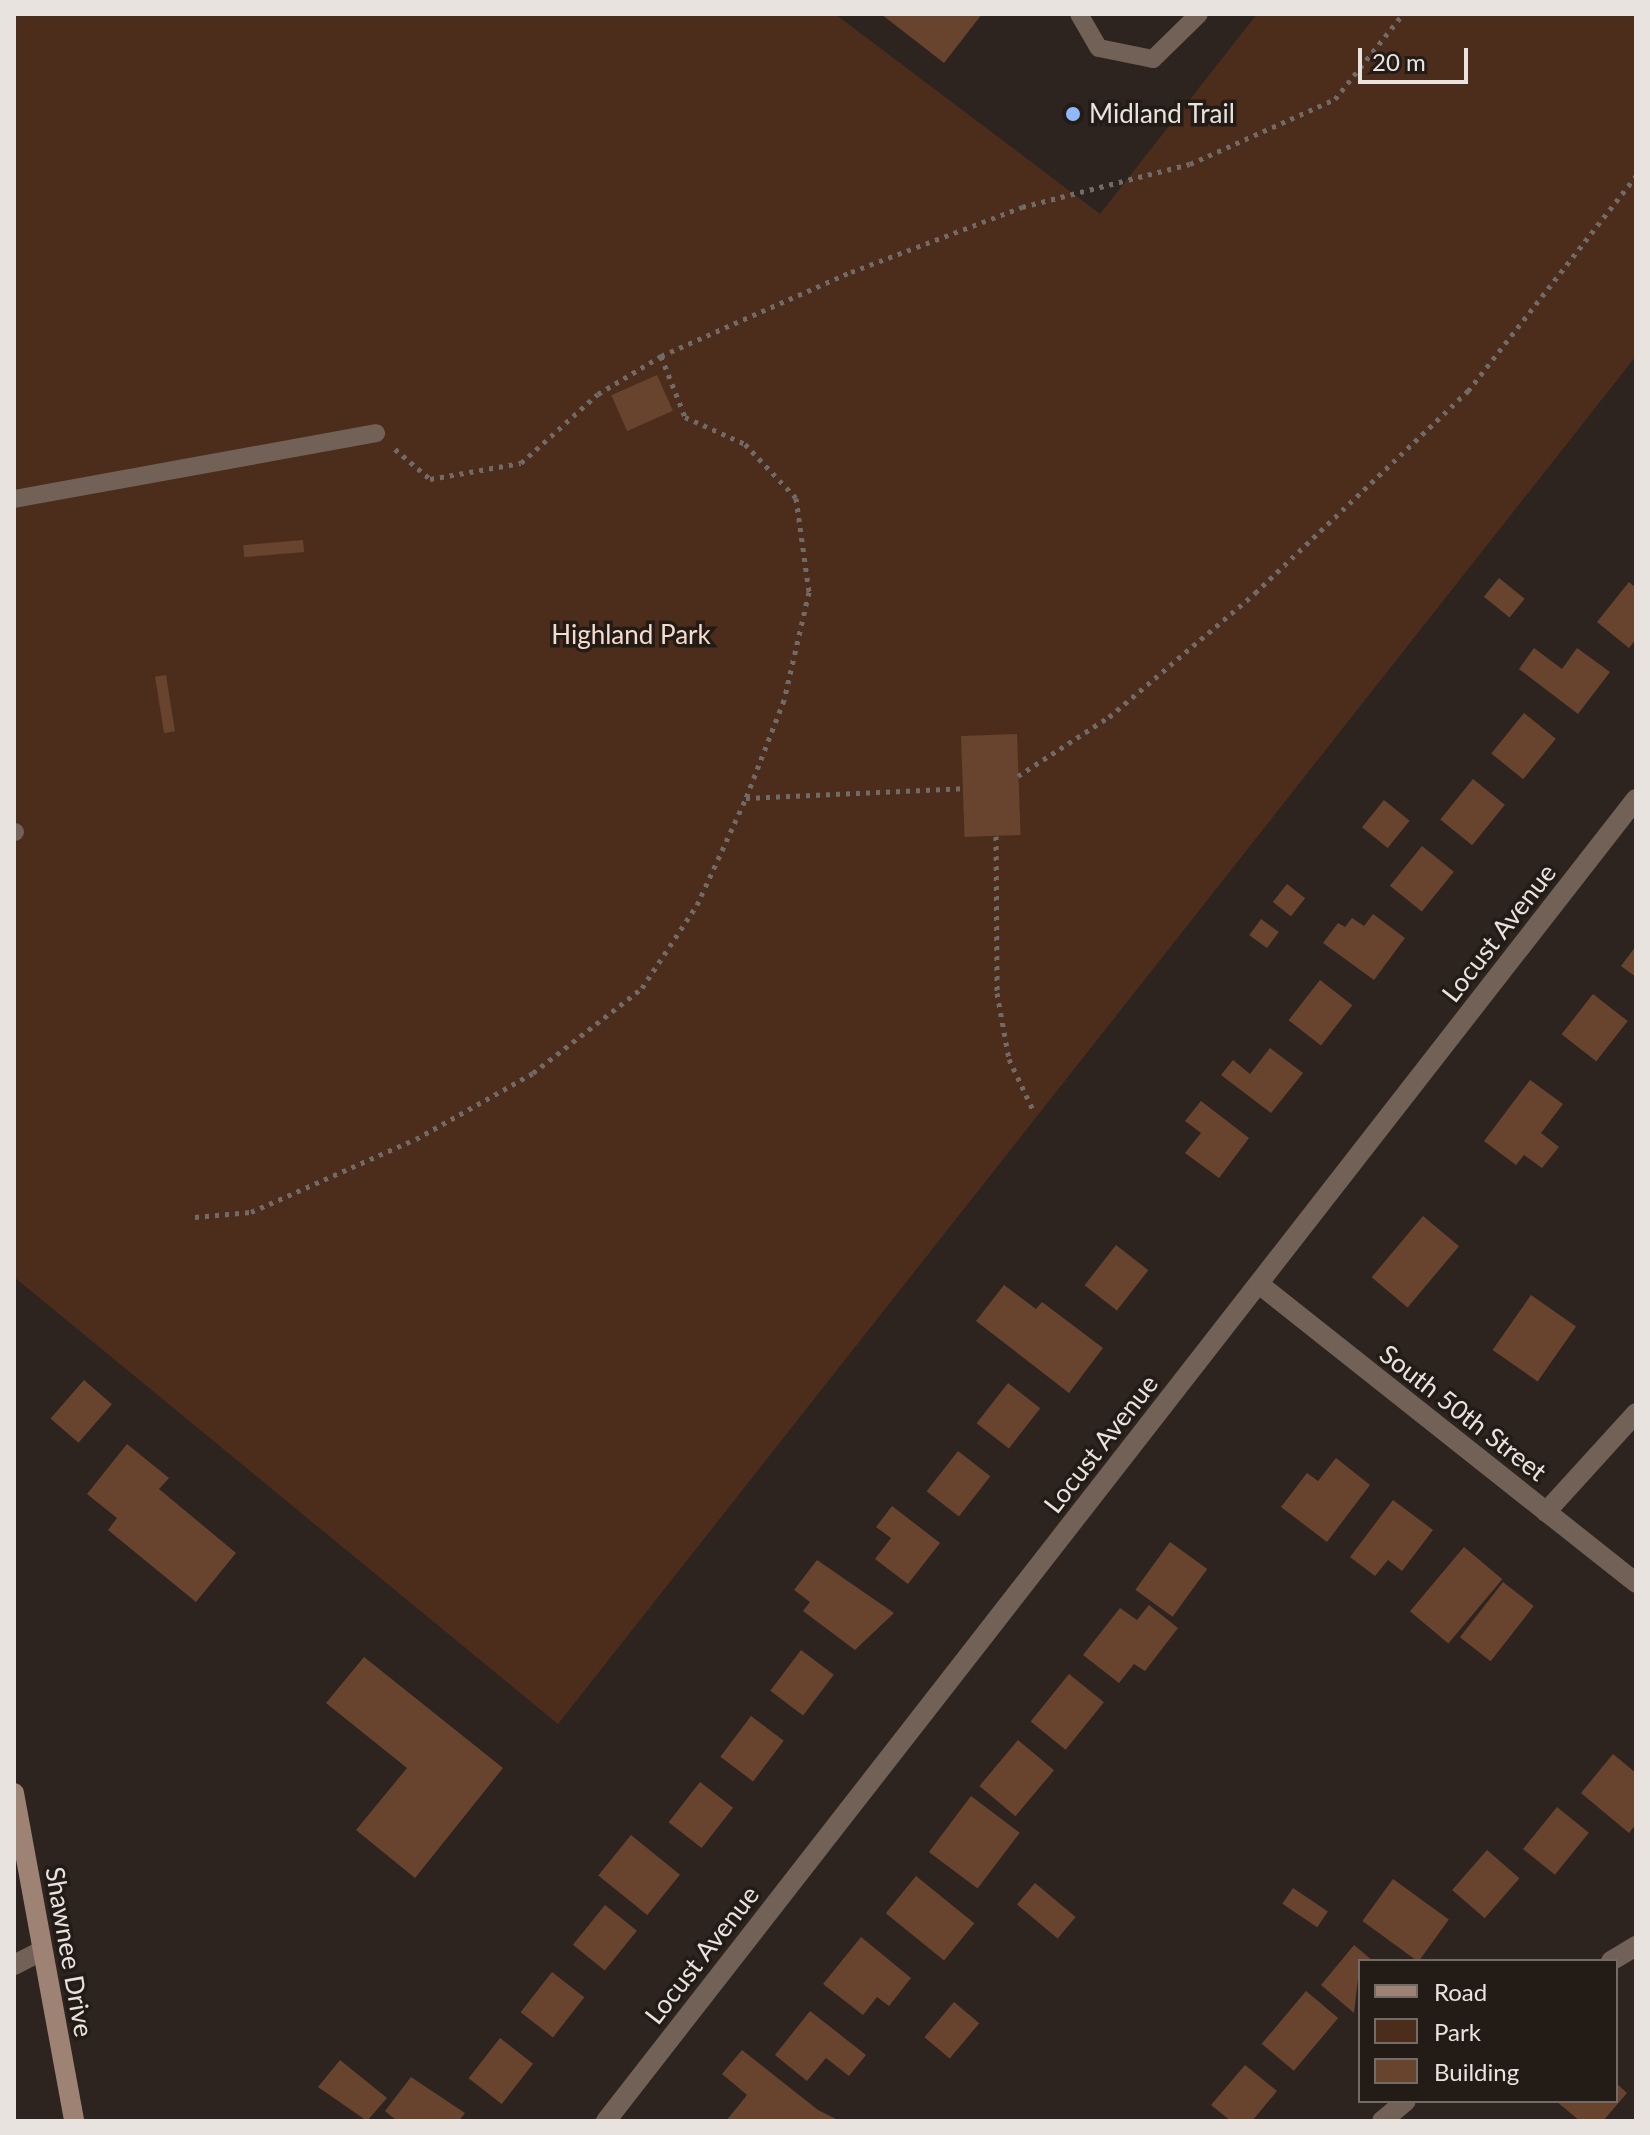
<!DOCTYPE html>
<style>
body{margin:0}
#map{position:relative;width:1650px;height:2135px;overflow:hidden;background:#2d241f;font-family:Lato,sans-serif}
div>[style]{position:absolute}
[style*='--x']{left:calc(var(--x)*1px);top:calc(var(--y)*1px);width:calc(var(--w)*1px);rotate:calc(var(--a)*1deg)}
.green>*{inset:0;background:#4c2d1b}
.building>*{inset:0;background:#68442e;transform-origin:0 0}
.path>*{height:5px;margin-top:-2.5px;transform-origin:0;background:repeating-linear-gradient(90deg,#726a66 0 4px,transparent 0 10px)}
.service>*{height:18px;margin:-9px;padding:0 9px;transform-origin:9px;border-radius:9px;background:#726157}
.minor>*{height:20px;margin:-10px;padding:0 10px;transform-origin:10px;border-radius:10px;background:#726157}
.secondary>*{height:20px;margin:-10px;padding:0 10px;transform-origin:10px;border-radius:10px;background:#9e8273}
.dots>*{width:22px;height:22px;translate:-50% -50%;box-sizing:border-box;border:4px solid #231b16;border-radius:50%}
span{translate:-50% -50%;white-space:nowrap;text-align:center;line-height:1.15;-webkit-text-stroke:7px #231b16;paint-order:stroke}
.poi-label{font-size:26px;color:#e9e3df}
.left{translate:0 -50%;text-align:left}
.park-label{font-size:26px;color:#f6dccd}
.street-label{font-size:26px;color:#e9e3df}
.frame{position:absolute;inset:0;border:16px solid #e9e3df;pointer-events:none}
.legend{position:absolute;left:1358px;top:1959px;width:260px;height:144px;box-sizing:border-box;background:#231b16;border:2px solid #726b66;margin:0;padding:10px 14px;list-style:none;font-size:24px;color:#e9e3df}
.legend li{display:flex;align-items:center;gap:16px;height:40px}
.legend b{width:40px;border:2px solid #726b66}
.scale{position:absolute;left:1358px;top:48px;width:110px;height:36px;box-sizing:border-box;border:4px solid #e9e3df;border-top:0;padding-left:10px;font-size:24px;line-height:28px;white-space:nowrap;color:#e9e3df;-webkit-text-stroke:6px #231b16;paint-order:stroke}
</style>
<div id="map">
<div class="green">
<i style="clip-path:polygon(14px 14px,835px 14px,1100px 214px,1257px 14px,1636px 14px,1636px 356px,558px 1724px,14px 1277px)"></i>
</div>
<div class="building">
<i style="clip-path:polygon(881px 14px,982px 14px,944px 63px)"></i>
<i style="left:657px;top:375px;width:39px;height:50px;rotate:66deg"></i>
<i style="left:303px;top:540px;width:12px;height:60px;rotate:85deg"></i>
<i style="left:1499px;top:578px;width:33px;height:24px;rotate:39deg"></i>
<i style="clip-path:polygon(1629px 582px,1636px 588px,1636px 639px,1629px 648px,1597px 622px)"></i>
<i style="clip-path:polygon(1534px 648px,1562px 669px,1577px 648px,1610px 672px,1578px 714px,1519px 669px)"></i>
<i style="left:166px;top:675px;width:57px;height:11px;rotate:81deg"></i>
<i style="left:1524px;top:713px;width:41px;height:52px;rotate:39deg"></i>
<i style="left:1017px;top:734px;width:101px;height:56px;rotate:88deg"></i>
<i style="left:1473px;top:779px;width:41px;height:52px;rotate:39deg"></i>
<i style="left:1384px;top:800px;width:33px;height:35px;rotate:39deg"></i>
<i style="left:1422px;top:846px;width:41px;height:51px;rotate:39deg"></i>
<i style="left:1287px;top:884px;width:23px;height:23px;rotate:38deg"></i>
<i style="clip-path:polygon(1373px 914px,1405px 938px,1374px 980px,1323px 943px,1338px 923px,1345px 927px,1352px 918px,1364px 926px)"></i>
<i style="left:1261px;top:919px;width:22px;height:20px;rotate:36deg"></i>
<i style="clip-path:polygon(1636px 946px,1636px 977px,1621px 966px)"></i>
<i style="left:1320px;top:980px;width:41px;height:51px;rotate:38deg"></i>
<i style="left:1593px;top:994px;width:44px;height:51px;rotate:38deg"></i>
<i style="clip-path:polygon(1270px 1048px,1303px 1073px,1271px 1113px,1221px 1075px,1233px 1060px,1250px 1074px)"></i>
<i style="clip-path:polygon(1530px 1080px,1563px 1104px,1541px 1133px,1559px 1147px,1542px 1168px,1524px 1155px,1516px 1165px,1484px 1141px)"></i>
<i style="clip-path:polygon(1201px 1101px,1249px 1138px,1219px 1178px,1185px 1153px,1201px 1133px,1185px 1121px)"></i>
<i style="left:1423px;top:1216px;width:47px;height:80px;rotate:40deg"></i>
<i style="left:1116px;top:1245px;width:41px;height:51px;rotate:38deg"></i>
<i style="clip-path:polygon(1004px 1285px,1036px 1309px,1042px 1302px,1103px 1348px,1069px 1393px,976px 1321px)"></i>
<i style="left:1531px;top:1295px;width:55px;height:67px;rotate:35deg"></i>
<i style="left:84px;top:1380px;width:37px;height:51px;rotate:41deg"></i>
<i style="left:1008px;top:1383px;width:41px;height:51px;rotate:38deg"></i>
<i style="clip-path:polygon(127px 1444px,169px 1478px,159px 1489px,236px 1553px,196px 1602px,108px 1530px,117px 1518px,87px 1494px)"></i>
<i style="left:958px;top:1451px;width:41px;height:51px;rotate:38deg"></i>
<i style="clip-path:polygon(1336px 1458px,1370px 1485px,1327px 1542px,1281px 1507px,1307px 1473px,1318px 1481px)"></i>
<i style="clip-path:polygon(1393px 1500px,1433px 1530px,1402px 1571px,1388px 1560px,1375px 1576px,1350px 1557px)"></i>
<i style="clip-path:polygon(892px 1506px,940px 1543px,908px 1584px,875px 1559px,891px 1538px,876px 1527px)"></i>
<i style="left:1170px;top:1542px;width:46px;height:59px;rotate:36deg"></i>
<i style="left:1464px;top:1547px;width:50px;height:84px;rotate:40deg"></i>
<i style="clip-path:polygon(817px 1560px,894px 1613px,855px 1650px,803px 1611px,810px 1602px,794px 1590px)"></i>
<i style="left:1503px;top:1582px;width:39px;height:70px;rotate:38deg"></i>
<i style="clip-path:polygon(1149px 1605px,1178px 1628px,1145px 1671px,1134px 1664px,1119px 1683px,1083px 1655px,1120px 1608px,1137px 1620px)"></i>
<i style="left:801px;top:1650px;width:41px;height:51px;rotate:37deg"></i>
<i style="clip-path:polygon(364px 1657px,503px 1768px,415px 1878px,356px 1830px,407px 1768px,326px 1703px)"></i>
<i style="left:1069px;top:1674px;width:45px;height:61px;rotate:39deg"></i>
<i style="left:751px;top:1716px;width:41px;height:51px;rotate:37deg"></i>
<i style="left:1018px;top:1740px;width:47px;height:60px;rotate:40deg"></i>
<i style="clip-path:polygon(1613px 1754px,1636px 1773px,1636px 1824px,1629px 1833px,1581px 1793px)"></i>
<i style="left:700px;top:1782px;width:42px;height:51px;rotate:38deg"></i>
<i style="left:971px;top:1796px;width:61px;height:70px;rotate:37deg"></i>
<i style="left:1557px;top:1807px;width:41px;height:54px;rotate:39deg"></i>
<i style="left:631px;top:1835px;width:63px;height:52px;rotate:39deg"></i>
<i style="left:1487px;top:1850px;width:43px;height:53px;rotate:41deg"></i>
<i style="left:916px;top:1876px;width:75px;height:48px;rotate:39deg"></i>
<i style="left:1393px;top:1879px;width:69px;height:52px;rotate:36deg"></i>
<i style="left:1035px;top:1883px;width:53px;height:28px;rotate:40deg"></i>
<i style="left:1293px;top:1888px;width:42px;height:19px;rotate:34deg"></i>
<i style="left:605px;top:1905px;width:41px;height:51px;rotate:39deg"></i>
<i style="clip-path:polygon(861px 1937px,911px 1978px,889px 2006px,877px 1997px,863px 2015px,823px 1984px)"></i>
<i style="clip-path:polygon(1354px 1945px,1373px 1961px,1360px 1961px,1354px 2013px,1321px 1985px)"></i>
<i style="left:552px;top:1972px;width:41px;height:51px;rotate:38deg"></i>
<i style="left:1306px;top:1991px;width:42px;height:69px;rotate:40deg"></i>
<i style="left:954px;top:2002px;width:33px;height:46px;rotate:40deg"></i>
<i style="clip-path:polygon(810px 2011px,866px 2055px,849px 2076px,826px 2058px,807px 2081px,775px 2055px)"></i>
<i style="left:500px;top:2038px;width:42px;height:51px;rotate:38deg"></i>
<i style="clip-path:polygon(742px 2050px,818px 2110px,840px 2121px,726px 2121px,747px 2095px,722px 2074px)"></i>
<i style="clip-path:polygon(340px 2060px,387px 2098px,367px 2121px,318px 2087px)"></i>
<i style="clip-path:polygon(1245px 2065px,1277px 2091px,1252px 2121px,1231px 2121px,1211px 2105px)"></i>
<i style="clip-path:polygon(411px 2077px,465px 2113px,459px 2121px,397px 2121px,385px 2111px)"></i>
<i style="clip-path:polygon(1616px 2083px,1627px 2093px,1603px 2121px,1580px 2121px,1556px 2101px,1616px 2101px)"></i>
</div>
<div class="path">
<i style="--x:661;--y:356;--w:66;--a:68.5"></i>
<i style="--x:685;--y:417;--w:66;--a:24.2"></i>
<i style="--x:745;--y:444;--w:74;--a:46.6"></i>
<i style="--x:796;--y:498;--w:95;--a:82.1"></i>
<i style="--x:809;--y:592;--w:111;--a:103"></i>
<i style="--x:784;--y:700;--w:105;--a:111.2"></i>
<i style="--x:395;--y:449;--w:46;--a:40.6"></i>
<i style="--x:430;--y:479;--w:92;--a:-10"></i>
<i style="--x:521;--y:463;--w:103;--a:-41.9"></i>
<i style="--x:598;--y:394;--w:74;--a:-31.1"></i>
<i style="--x:661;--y:356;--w:208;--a:-23.9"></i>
<i style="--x:851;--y:272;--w:183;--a:-20.8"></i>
<i style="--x:1022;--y:207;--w:173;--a:-14.4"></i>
<i style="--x:1190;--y:164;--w:159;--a:-24.1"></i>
<i style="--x:1335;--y:99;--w:109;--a:-51.3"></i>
<i style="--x:1018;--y:776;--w:108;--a:-33"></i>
<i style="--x:1109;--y:717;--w:192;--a:-40.3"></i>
<i style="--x:1255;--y:593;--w:294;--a:-43.5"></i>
<i style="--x:1468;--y:391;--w:273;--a:-52"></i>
<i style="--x:996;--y:836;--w:157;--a:89.6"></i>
<i style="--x:997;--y:993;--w:67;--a:79.7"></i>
<i style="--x:1009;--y:1059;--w:59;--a:64.7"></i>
<i style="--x:195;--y:1217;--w:56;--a:-5.1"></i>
<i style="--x:251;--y:1212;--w:180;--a:-23.9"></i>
<i style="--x:416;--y:1139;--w:134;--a:-29.4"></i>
<i style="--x:533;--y:1073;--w:138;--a:-37.9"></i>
<i style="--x:642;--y:988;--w:100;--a:-56.5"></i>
<i style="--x:697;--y:905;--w:118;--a:-65.4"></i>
<i style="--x:746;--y:798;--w:217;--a:-2.6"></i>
</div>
<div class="service">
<i style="--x:1079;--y:14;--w:39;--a:60"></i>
<i style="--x:1099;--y:48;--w:55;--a:11.5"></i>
<i style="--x:1153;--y:59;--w:64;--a:-44.4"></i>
<i style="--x:14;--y:499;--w:368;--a:-10.3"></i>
<i style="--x:14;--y:832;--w:1;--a:0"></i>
</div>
<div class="minor">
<i style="--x:1259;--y:1284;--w:481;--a:38.4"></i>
<i style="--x:1546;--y:1512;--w:134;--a:-47.7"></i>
<i style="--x:1611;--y:1961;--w:29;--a:-31"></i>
<i style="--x:14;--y:1965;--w:31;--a:-27"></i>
<i style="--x:606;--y:2121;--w:1676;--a:-52.08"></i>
<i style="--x:1382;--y:2121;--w:31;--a:-40"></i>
</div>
<div class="secondary">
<i style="--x:14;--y:1793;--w:333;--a:79.6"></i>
</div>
<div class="dots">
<i style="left:1073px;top:114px;background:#90b8fd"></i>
</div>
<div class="poi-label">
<span class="left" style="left:1089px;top:114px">Midland Trail</span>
</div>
<div class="park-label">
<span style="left:631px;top:635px">Highland Park</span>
</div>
<div class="street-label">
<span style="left:1499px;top:933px;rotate:-52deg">Locust Avenue</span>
<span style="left:1463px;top:1413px;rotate:38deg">South 50th Street</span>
<span style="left:1101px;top:1444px;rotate:-52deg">Locust Avenue</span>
<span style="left:69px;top:1952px;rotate:80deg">Shawnee Drive</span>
<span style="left:702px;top:1955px;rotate:-52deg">Locust Avenue</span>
</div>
<div class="frame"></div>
<ul class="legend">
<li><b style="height:10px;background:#9e8273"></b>Road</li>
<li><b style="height:22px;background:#4c2d1b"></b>Park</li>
<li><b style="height:22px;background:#68442e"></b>Building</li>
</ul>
<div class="scale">20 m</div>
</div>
